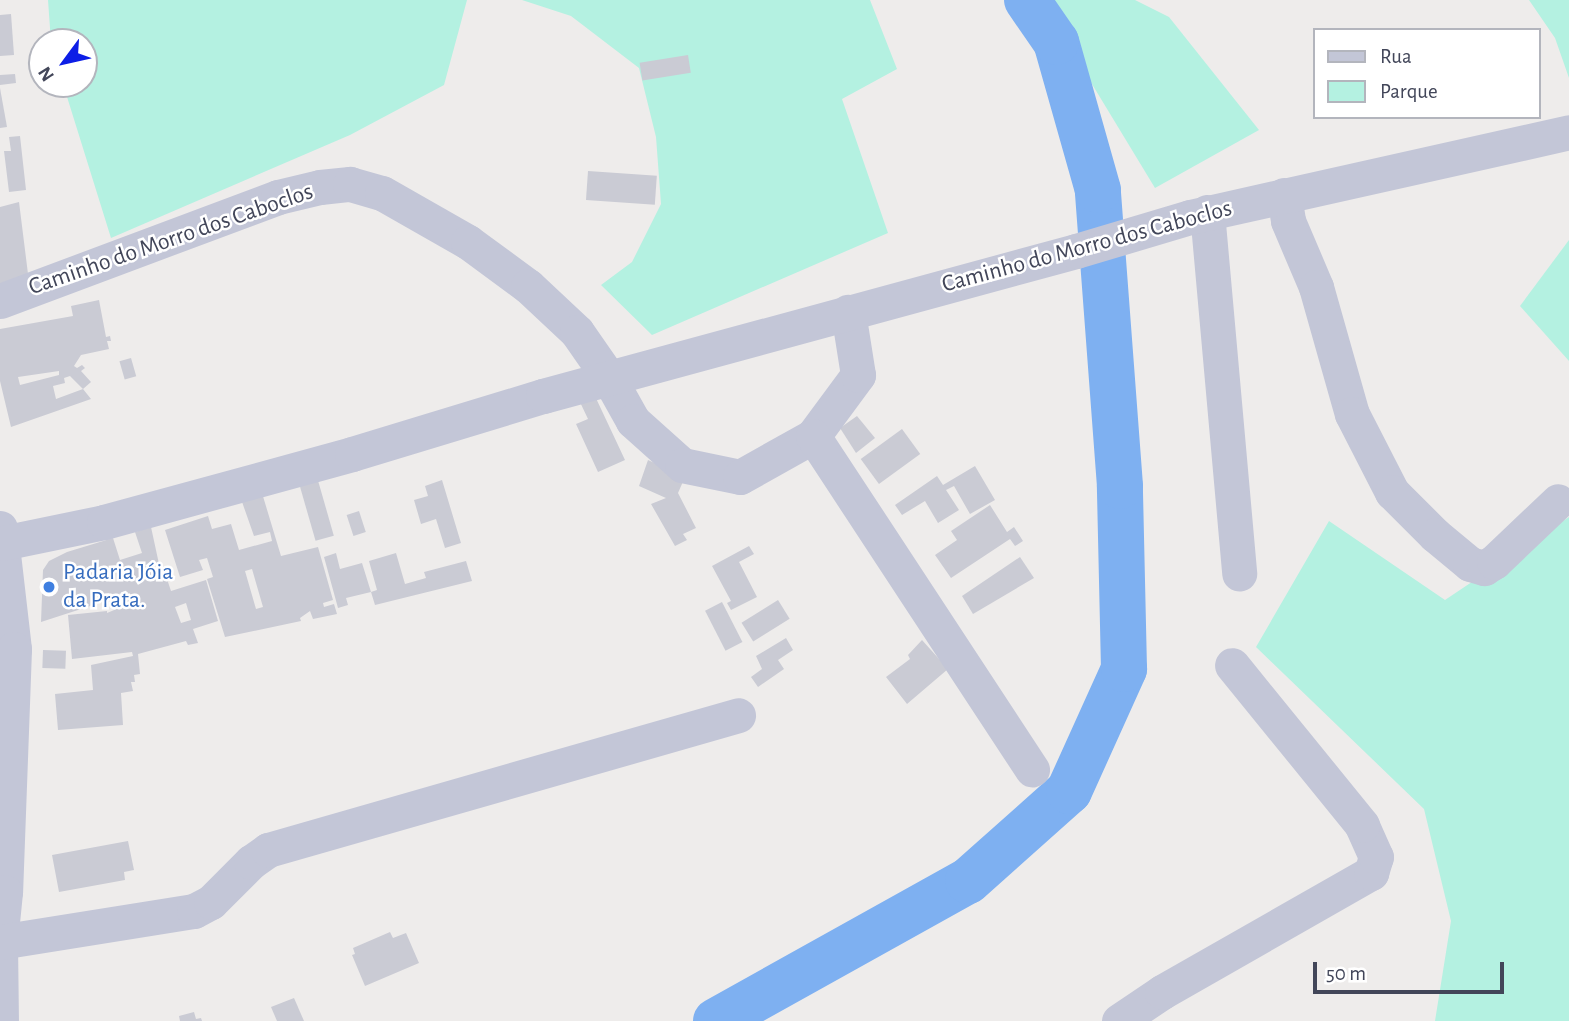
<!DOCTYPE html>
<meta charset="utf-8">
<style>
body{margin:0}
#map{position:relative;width:1569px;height:1021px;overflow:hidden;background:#eeeceb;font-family:"Alegreya Sans",sans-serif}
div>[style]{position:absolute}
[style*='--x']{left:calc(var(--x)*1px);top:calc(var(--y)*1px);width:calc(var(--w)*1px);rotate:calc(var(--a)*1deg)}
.green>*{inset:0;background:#b4f1e1}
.river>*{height:46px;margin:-23px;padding:0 23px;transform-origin:23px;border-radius:23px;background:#7eb0f1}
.building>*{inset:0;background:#cacbd4;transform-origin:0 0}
.minor>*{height:35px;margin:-17.5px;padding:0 17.5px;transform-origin:17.5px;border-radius:17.5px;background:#c3c6d7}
.dots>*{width:19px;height:19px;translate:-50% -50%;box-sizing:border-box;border:4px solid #fff;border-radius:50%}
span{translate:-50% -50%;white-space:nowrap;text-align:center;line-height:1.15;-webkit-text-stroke:5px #fff;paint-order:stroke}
.street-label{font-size:24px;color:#424659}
.shop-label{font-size:24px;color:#366cbe}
.left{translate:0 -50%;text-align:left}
.legend{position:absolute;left:1313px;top:28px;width:228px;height:91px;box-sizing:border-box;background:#fff;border:2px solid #b3b5bd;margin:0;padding:9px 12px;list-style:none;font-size:21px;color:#424659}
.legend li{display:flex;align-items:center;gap:14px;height:35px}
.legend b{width:35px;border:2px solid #b3b5bd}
.north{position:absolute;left:28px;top:28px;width:70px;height:70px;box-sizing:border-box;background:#fff;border:2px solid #b3b5bd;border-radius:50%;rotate:237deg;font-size:19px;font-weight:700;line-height:28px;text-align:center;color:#424659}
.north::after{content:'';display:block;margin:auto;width:24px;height:32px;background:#0d1ee6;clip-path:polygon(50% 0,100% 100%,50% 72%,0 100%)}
.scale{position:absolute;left:1313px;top:962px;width:191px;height:32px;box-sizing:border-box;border:4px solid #424659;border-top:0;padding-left:9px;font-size:21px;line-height:24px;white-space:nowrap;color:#424659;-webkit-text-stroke:5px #fff;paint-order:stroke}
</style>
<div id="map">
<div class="green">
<i style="clip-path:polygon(48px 0,467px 0,444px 85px,350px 135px,111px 238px,63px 84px,84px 84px,84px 42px,51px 42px)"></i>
<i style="clip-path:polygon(522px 0,870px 0,897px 69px,842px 99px,888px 233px,652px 335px,601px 285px,632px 262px,661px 204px,656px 137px,639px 68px,571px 16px)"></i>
<i style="clip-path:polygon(1041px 0,1135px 0,1169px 17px,1259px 130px,1155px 188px)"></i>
<i style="clip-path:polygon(1529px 0,1569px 0,1569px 78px,1555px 38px)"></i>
<i style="clip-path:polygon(1569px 240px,1569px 361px,1520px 306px)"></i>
<i style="clip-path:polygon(1569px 517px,1569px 1021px,1435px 1021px,1451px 921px,1424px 809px,1256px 647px,1329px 521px,1445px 600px)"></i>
</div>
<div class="river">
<i style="--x:716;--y:1021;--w:288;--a:-29.1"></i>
<i style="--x:968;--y:881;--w:135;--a:-41.7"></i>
<i style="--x:1069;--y:791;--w:134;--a:-65.7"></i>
<i style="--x:1124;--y:669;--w:183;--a:-91.3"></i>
<i style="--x:1120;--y:486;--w:297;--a:-94.3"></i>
<i style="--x:1098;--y:190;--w:154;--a:-105.8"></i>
<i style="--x:1056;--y:42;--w:51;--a:-124.6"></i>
</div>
<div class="building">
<i style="clip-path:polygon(11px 14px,14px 55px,0 56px,0 15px)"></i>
<i style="left:688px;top:55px;width:18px;height:49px;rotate:81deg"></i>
<i style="clip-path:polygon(15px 74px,16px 83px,0 85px,0 75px)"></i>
<i style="clip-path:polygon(0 88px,7px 127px,0 128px)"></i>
<i style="clip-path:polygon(20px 136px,26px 190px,9px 192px,4px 151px,11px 151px,9px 137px)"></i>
<i style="left:588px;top:171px;width:69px;height:29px;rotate:4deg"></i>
<i style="clip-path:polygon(19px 202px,28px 274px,0 287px,0 207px)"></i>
<i style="clip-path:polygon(evenodd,99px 300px,106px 337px,110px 336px,111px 341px,107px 341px,109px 349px,81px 355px,74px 366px,77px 368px,82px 365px,85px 368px,81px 371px,91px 382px,83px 389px,70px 376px,64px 378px,65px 383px,53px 386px,56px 399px,83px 389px,91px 399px,11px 427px,0 381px,0 329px,73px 316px,71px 306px,99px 300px,59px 371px,59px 375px,20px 385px,18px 377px,59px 371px)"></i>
<i style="left:131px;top:358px;width:19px;height:12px;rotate:74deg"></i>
<i style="clip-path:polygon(594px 394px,625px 460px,598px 472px,576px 424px,588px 419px,579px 400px)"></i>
<i style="clip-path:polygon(857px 416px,875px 438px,856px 453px,840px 428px)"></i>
<i style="left:902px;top:429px;width:31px;height:51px;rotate:54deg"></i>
<i style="clip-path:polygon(648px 460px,685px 477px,678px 493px,696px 528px,683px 534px,687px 540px,675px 546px,651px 504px,666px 498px,639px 486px)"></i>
<i style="clip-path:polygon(975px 466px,995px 500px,970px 514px,954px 486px,946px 490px,959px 510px,938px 523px,925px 501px,902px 515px,895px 505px,937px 476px,943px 485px)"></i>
<i style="left:317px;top:477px;width:61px;height:19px;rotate:74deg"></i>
<i style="clip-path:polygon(442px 480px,461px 543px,445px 548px,436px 519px,421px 524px,414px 500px,428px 496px,425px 486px)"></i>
<i style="clip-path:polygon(evenodd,262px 493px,281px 556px,318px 547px,333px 600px,323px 603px,324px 607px,334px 604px,337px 614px,313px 619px,310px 611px,300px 618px,301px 621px,225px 637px,207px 579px,213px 577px,207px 558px,199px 560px,203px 570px,180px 577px,165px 530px,208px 516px,212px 529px,231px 524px,239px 550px,272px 541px,270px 532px,254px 536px,241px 499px,262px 493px,252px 569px,263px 607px,256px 609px,245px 571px,252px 569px)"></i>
<i style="clip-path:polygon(990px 505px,1007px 532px,1014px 527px,1023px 541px,1015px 546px,1010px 539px,951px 578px,935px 555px,957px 540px,951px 531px)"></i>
<i style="left:359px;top:511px;width:22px;height:13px;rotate:72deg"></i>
<i style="clip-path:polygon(evenodd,151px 527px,159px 564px,150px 567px,151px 574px,164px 570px,171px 591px,206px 580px,218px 621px,193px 629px,198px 643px,188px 645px,186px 641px,138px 654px,140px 674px,134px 675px,135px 682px,131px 682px,133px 691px,121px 693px,123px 725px,58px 730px,55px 694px,93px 690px,91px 665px,133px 656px,132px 652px,72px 659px,68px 615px,107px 611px,107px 613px,119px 608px,118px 597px,41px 622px,43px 570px,49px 561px,67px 552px,113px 538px,120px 560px,142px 553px,135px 532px,151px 527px,186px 603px,191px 620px,181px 623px,175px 607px,186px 603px)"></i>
<i style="clip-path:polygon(749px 546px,754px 554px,739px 562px,757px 597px,731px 610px,727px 603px,731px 601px,712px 566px)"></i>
<i style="clip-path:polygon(336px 553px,340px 569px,362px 563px,371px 592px,377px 590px,369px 561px,396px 553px,405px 584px,426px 578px,424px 572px,466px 561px,472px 581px,375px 605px,371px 592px,346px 598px,348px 605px,338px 608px,324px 557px)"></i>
<i style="clip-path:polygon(1020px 557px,1034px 578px,973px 614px,962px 596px)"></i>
<i style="left:778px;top:600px;width:22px;height:43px;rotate:58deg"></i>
<i style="left:722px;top:602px;width:45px;height:19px;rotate:63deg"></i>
<i style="clip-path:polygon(786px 638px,793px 650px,778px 660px,784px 669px,758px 687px,751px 677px,762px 669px,756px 656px)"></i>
<i style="clip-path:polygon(922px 640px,948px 669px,907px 704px,886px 677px,910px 659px,908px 655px)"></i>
<i style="left:43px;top:650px;width:23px;height:18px;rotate:2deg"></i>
<i style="clip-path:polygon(128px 841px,134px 870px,124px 872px,125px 880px,59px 892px,52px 855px)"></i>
<i style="clip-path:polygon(390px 932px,393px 938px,406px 933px,419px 963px,365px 986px,352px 955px,355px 954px,353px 948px)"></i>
<i style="clip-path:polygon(294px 998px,304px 1021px,277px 1021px,271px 1007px)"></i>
<i style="clip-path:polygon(194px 1012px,196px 1019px,201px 1018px,202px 1021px,180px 1021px,179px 1016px)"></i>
</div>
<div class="minor">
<i style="--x:1284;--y:195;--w:26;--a:81"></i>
<i style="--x:1288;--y:221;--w:72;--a:67"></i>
<i style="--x:1316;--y:287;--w:132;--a:74.2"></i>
<i style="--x:1352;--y:414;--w:88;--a:62.9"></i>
<i style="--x:1392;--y:492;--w:61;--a:45"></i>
<i style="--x:1435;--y:535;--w:45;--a:39.6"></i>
<i style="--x:1470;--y:564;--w:15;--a:16"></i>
<i style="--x:1484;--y:568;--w:12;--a:-31"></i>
<i style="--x:1494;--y:562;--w:88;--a:-43.6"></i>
<i style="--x:1207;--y:212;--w:363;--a:84.9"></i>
<i style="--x:0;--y:301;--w:297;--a:-20.5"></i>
<i style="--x:278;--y:197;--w:43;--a:-13.4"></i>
<i style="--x:320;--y:187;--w:30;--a:-6"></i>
<i style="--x:350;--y:184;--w:33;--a:16"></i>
<i style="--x:382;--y:193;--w:99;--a:29.7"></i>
<i style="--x:468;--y:242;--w:74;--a:36.3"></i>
<i style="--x:528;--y:286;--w:67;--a:43.2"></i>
<i style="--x:577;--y:332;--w:56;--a:55.2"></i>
<i style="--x:609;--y:378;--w:49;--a:60.8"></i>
<i style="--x:633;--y:421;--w:66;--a:41.9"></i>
<i style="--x:682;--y:465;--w:59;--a:11.7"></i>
<i style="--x:740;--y:477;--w:84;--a:-29.3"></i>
<i style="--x:813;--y:436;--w:76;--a:-53.6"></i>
<i style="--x:858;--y:375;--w:64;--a:-99"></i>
<i style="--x:813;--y:436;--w:399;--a:56.7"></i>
<i style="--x:0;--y:528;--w:122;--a:83.4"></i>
<i style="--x:14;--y:649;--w:243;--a:92.1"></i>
<i style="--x:5;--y:892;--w:50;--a:95.7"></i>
<i style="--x:0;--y:942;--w:79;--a:89.3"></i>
<i style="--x:2;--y:543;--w:104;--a:-11.6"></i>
<i style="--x:104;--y:522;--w:257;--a:-15.3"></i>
<i style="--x:352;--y:454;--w:200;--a:-16.9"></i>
<i style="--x:543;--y:396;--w:552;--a:-15.22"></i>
<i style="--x:1076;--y:251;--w:119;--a:-16.6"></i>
<i style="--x:1190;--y:217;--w:388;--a:-12.6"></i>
<i style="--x:0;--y:942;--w:196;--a:-9.1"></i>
<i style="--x:194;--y:911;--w:19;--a:-28"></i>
<i style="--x:211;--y:902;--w:57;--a:-45"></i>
<i style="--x:251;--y:862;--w:21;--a:-35"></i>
<i style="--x:268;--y:850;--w:489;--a:-16"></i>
<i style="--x:1119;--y:1021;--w:52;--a:-34"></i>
<i style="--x:1162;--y:992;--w:241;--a:-29.7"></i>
<i style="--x:1371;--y:873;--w:17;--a:-73"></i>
<i style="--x:1376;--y:857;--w:35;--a:-114"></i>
<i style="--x:1362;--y:825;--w:206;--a:-129.1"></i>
</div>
<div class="dots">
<i style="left:49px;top:587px;background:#3f7fe0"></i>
</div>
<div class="street-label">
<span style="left:171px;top:240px;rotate:-19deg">Caminho do Morro dos Caboclos</span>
<span style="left:1087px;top:247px;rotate:-15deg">Caminho do Morro dos Caboclos</span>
</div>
<div class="shop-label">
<span class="left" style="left:63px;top:587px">Padaria Jóia<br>da Prata.</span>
</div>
<ul class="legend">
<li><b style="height:9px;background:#c3c6d7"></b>Rua</li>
<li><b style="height:19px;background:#b4f1e1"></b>Parque</li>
</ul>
<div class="north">N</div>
<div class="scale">50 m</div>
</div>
